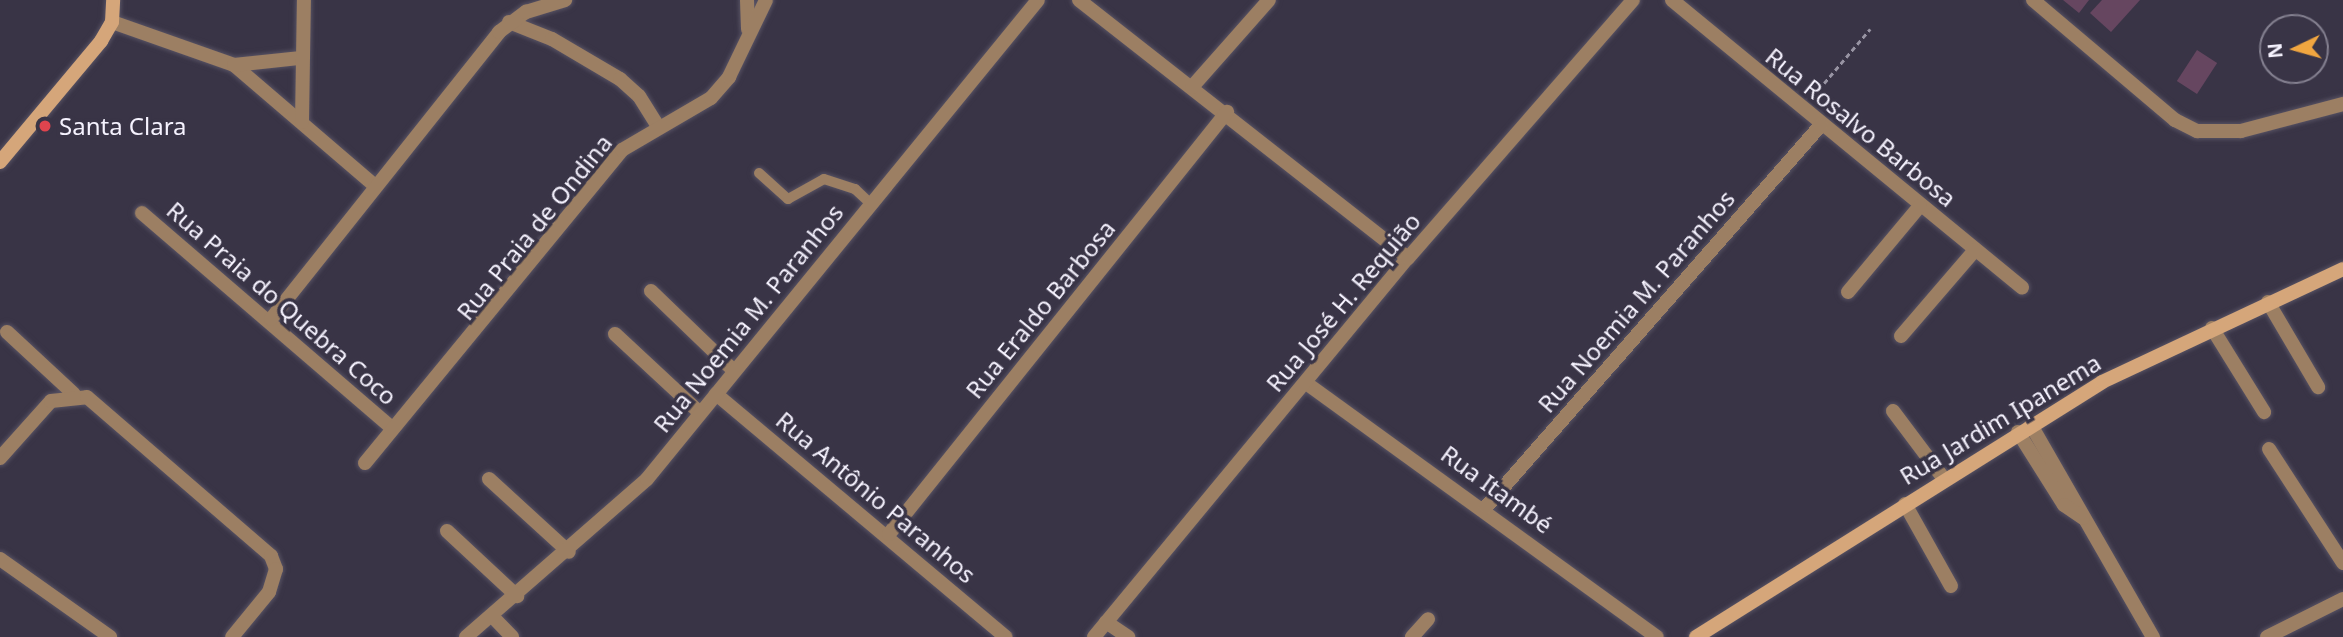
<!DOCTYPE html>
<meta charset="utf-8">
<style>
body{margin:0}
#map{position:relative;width:2343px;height:637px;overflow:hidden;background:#393446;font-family:"Noto Sans",sans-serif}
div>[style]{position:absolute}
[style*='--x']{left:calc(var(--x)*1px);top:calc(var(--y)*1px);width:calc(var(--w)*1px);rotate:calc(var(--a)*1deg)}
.building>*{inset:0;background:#664660;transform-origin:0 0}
.path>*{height:2.5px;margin-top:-1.25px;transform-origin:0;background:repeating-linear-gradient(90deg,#9894a3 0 5px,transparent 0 8.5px)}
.roads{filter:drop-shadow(0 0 2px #575263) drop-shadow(0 0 2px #575263)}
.lane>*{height:10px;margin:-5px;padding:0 5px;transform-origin:5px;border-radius:5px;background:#9c7f63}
.street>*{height:14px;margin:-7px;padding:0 7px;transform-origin:7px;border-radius:7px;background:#9c7f63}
.secondary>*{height:14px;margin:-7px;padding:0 7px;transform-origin:7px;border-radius:7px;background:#d5a67a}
.dots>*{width:19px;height:19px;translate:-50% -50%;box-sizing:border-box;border:4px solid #393446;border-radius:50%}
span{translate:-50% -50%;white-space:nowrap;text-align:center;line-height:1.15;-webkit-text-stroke:7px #393446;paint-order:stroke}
.poi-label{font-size:24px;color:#f5f2fe}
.left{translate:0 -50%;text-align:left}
.street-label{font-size:24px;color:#f5f2fe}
.north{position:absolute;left:2259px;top:14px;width:70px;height:70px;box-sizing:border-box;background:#393446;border:2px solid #848090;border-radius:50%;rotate:265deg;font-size:19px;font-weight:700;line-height:28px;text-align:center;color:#f5f2fe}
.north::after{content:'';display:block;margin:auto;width:24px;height:32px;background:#f1a640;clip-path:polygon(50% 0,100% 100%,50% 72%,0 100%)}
</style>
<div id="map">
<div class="building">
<i style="clip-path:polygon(2063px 0,2089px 0,2079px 13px)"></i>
<i style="clip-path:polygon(2102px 0,2140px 0,2111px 32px,2090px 13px)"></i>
<i style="left:2197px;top:50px;width:24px;height:37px;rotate:33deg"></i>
</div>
<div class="path">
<i style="--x:1813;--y:96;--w:88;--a:-49.6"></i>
</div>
<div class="roads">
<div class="lane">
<i style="--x:759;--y:173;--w:39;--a:42"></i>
<i style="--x:788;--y:199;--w:41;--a:-29.1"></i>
<i style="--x:824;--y:179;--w:33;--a:18"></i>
<i style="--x:855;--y:189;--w:21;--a:43"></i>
</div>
<div class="street">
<i style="--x:747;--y:0;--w:29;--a:88"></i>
<i style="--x:1079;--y:0;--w:418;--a:38.1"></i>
<i style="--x:1672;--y:0;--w:453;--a:39.4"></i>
<i style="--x:2033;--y:0;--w:186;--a:40.2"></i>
<i style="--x:2175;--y:120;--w:25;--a:27"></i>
<i style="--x:2197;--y:131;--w:44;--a:0"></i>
<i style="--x:2241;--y:131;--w:106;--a:-14.8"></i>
<i style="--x:112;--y:22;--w:129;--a:19.4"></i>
<i style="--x:234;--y:65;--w:184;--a:40.6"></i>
<i style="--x:509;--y:22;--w:46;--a:21.6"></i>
<i style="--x:552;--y:39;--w:79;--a:30.5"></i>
<i style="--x:620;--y:79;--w:25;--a:42"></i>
<i style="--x:639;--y:96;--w:36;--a:58"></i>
<i style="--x:234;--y:65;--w:65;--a:-6.1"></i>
<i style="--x:1192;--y:87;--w:116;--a:-48.5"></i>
<i style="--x:302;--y:122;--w:122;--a:-89.1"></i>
<i style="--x:142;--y:213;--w:330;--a:40.7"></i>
<i style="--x:651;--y:291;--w:115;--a:43.9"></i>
<i style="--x:1848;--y:292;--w:112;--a:-50.1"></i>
<i style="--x:2268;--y:302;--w:99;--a:59.5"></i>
<i style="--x:271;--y:319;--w:367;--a:-51.5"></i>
<i style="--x:499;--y:32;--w:34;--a:-37"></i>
<i style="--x:526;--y:12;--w:41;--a:-17.1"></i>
<i style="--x:2212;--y:328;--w:99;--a:58.2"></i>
<i style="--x:7;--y:332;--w:91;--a:42.8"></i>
<i style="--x:615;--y:334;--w:116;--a:42.9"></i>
<i style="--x:1901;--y:336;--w:113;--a:-49.3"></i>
<i style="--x:1306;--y:383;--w:433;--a:35.9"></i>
<i style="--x:716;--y:394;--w:378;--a:40"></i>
<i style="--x:1893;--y:411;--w:85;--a:53.1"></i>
<i style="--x:2031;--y:425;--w:245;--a:60.1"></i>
<i style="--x:2018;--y:432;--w:86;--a:57.8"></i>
<i style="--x:2064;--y:505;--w:23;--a:34"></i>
<i style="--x:2269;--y:449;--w:136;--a:57"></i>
<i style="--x:0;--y:458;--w:76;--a:-48.2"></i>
<i style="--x:51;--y:401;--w:36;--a:-6"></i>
<i style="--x:87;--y:397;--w:243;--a:40.8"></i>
<i style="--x:271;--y:556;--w:14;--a:69"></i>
<i style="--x:276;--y:569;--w:24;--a:107"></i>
<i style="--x:269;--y:592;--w:58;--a:129.4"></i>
<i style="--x:365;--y:463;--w:405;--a:-50.6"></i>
<i style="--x:622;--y:150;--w:103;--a:-30.3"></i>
<i style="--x:711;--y:98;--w:28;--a:-49"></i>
<i style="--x:729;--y:77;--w:85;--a:-64.3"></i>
<i style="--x:489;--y:479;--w:108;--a:42.4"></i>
<i style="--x:1905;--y:504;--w:94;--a:60.7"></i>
<i style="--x:1486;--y:507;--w:508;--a:-48.75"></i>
<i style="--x:447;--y:531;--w:96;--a:42.9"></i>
<i style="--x:889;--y:534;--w:541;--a:-51.31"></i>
<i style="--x:0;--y:559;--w:135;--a:35.3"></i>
<i style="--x:492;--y:616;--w:29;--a:46"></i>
<i style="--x:1106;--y:622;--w:27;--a:34"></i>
<i style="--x:466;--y:637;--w:240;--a:-41.1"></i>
<i style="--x:647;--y:479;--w:618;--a:-50.78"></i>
<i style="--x:1094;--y:637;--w:492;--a:-50.4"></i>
<i style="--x:1408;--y:258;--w:342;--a:-48.9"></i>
<i style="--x:1412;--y:637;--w:24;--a:-48"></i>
<i style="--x:2267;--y:637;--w:85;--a:-26.6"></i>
</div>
<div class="secondary">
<i style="--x:0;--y:162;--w:158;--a:-50.1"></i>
<i style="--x:101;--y:41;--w:22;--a:-60"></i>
<i style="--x:112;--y:22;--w:22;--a:-87"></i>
<i style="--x:1696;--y:637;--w:479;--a:-32.1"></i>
<i style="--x:2102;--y:382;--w:266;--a:-25.1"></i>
</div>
</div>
<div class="dots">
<i style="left:45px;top:126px;background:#e0444e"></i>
</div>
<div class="poi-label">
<span class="left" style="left:59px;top:126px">Santa Clara</span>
</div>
<div class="street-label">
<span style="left:1861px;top:127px;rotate:39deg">Rua Rosalvo Barbosa</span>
<span style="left:534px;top:227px;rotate:-51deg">Rua Praia de Ondina</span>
<span style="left:1636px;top:301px;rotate:-49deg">Rua Noemia M. Paranhos</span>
<span style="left:1343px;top:302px;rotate:-50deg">Rua José H. Requião</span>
<span style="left:282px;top:303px;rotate:41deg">Rua Praia do Quebra Coco</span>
<span style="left:1040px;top:309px;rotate:-51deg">Rua Eraldo Barbosa</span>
<span style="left:748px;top:318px;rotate:-51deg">Rua Noemia M. Paranhos</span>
<span style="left:2000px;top:419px;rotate:-31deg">Rua Jardim Ipanema</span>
<span style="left:1497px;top:489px;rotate:36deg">Rua Itambé</span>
<span style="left:876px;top:497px;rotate:40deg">Rua Antônio Paranhos</span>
</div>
<div class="north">N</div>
</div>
